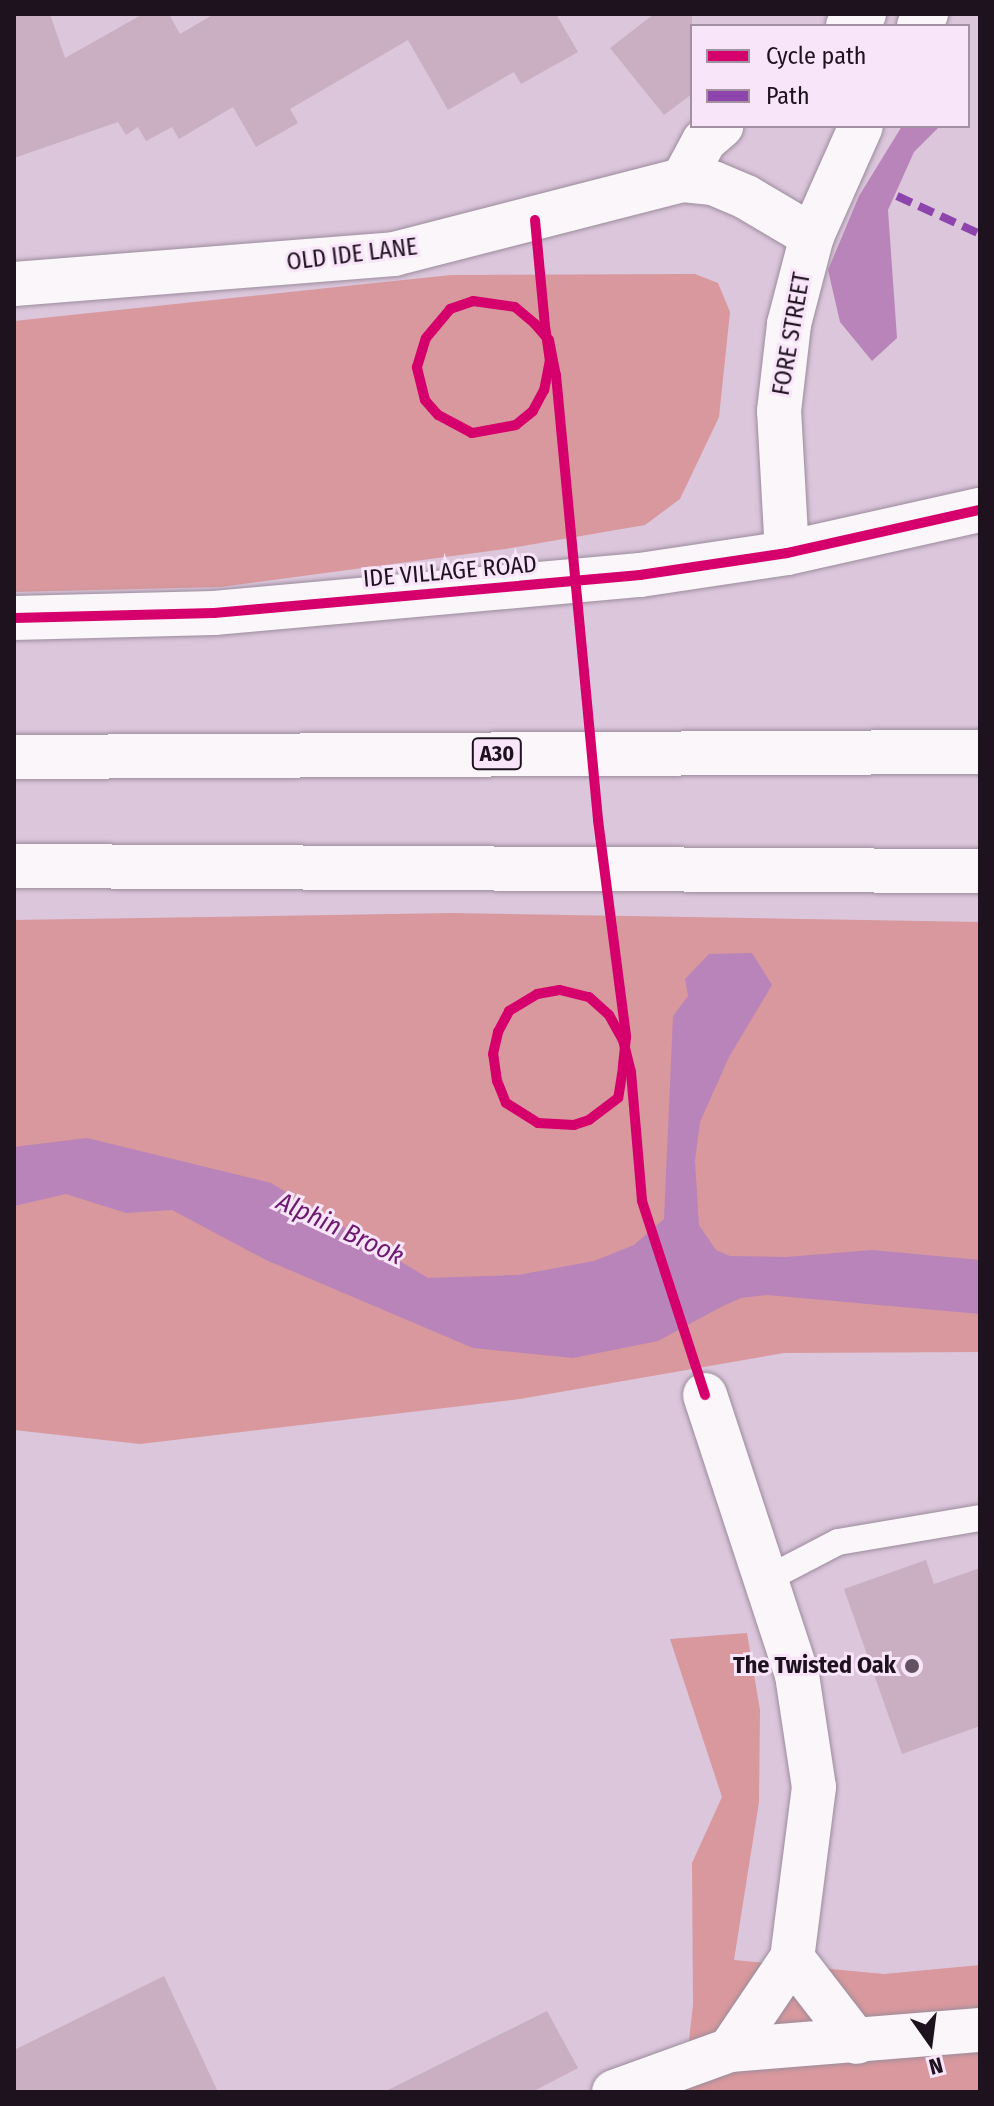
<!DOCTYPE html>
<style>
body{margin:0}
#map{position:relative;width:994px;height:2106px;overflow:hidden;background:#dbc6db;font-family:"Fira Sans Condensed",sans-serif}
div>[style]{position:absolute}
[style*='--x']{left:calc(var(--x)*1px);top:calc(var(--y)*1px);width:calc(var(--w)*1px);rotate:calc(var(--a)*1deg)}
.forest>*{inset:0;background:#d8989d}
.water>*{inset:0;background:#b984ba}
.building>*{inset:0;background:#caafc2}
.roads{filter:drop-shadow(0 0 2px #9b8c9b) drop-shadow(0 0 2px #9b8c9b)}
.service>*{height:26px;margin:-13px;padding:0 13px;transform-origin:13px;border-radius:13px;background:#faf6fa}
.minor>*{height:44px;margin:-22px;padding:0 22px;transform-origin:22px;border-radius:22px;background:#faf6fa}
.tertiary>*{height:44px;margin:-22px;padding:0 22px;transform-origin:22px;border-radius:22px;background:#faf6fa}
.trunk>*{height:44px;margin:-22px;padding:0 22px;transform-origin:22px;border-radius:22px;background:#faf6fa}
.quiet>*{height:8px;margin-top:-4px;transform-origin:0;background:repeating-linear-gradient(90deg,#8e44ad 0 16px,transparent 0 24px)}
.cycleway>*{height:10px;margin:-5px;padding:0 5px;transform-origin:5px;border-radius:5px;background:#d6006c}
.dots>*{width:22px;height:22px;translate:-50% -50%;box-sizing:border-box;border:4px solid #f9e5f9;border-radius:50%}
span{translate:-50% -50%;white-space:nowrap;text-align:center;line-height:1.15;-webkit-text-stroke:6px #f9e5f9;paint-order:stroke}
.shield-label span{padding:2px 6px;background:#f9e5f9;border:2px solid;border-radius:6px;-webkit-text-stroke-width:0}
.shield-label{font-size:22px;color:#1f121f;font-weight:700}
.street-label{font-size:24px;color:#1f121f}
.poi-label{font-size:24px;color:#1f121f;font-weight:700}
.right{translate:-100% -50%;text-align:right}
.water-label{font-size:26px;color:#6b186f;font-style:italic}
.frame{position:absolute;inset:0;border:16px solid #1f121f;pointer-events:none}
.legend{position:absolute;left:690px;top:24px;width:280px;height:104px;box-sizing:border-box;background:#f9e5f9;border:2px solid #a291a2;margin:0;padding:10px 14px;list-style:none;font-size:24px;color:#1f121f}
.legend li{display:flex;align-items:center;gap:16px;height:40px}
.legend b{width:40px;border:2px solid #a291a2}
.north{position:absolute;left:890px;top:2002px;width:80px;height:80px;-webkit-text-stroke:6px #f9e5f9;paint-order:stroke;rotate:166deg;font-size:22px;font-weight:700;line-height:32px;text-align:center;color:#1f121f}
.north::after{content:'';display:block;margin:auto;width:28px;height:36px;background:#1f121f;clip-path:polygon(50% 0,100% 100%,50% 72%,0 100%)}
</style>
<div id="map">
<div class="forest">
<i style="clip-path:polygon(695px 274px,718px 283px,730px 312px,719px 417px,680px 499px,645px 525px,505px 549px,221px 587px,14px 592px,14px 321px,451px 275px)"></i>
<i style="clip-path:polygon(452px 913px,980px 922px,980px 1352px,784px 1353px,520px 1399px,140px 1444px,14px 1430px,14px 920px)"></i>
<i style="clip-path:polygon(747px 1633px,760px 1710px,759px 1802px,734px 1960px,884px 1974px,980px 1965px,980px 2092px,683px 2092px,693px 2005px,692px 1863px,722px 1797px,670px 1639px)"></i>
</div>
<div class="water">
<i style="clip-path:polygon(902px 126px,940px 126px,914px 152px,888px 210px,897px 338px,872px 361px,840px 322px,828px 270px,859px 196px)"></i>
<i style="clip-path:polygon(752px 953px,772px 985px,729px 1057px,700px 1122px,695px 1161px,699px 1225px,716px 1250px,730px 1256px,786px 1257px,872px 1250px,980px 1260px,980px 1314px,767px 1295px,741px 1298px,723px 1306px,658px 1341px,573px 1358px,473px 1348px,266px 1260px,172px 1210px,126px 1213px,66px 1194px,14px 1206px,14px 1147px,87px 1138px,271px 1183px,428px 1278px,518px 1275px,594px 1261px,634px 1245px,664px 1219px,673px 1016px,688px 996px,685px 979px,709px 954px)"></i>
</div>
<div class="building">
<i style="clip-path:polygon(14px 14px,50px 14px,65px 58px,143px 14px,169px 14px,180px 34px,214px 14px,556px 14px,578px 52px,521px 84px,514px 72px,448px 110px,408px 40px,290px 109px,298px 123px,256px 147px,233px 107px,179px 139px,172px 127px,146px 141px,138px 127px,126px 135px,118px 122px,14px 158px)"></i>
<i style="clip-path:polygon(654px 14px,692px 14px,692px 94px,664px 115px,610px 48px)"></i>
<i style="clip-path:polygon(926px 1560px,934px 1584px,980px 1568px,980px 1726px,902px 1754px,844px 1589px)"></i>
<i style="clip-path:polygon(164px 1976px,218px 2092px,14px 2092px,14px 2050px)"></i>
<i style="clip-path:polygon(547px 2011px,578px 2068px,532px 2092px,384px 2092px)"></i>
</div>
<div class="roads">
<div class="service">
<i style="--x:767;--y:1579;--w:80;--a:-27.5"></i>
<i style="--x:838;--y:1542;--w:144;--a:-9.6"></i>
</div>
<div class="minor">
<i style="--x:848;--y:26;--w:20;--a:-37"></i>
<i style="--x:683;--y:180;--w:44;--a:-61.7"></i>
<i style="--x:704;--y:141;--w:23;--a:-41"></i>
<i style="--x:14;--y:284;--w:381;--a:-4.5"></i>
<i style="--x:394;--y:254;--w:298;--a:-14.4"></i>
<i style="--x:683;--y:180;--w:30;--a:6"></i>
<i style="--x:713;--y:183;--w:36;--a:23"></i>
<i style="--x:746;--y:197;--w:77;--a:30.6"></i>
<i style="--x:705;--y:1395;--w:295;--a:71.8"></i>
<i style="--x:797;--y:1675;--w:113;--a:81.4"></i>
<i style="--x:814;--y:1787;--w:172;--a:97.3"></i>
<i style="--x:792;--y:1958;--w:111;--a:124"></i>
<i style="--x:792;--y:1958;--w:106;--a:52.3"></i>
<i style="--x:614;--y:2092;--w:123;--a:-19.9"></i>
<i style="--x:730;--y:2050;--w:251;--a:-4.6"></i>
</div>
<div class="tertiary">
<i style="--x:919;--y:26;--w:14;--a:-60"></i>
<i style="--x:787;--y:553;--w:142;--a:-93.2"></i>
<i style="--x:779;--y:411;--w:88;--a:-83.4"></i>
<i style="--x:789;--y:324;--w:91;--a:-75.4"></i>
<i style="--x:812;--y:236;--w:120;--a:-66"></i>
<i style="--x:14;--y:618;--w:200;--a:-1.4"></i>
<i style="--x:214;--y:613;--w:428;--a:-5.1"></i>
<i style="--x:640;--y:575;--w:149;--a:-8.5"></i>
<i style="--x:787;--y:553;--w:198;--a:-12.6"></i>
</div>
<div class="trunk">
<i style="--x:14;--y:757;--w:966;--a:-0.3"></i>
<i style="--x:14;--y:866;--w:966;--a:0.3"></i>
</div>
</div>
<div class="quiet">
<i style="--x:897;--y:196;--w:91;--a:24.6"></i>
</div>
<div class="cycleway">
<i style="--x:535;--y:220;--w:106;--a:84.6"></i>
<i style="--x:545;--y:326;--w:34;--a:82"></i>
<i style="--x:550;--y:360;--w:31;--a:101"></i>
<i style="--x:544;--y:390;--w:24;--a:118"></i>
<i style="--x:533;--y:411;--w:22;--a:141"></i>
<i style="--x:516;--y:425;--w:45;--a:169.7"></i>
<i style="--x:472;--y:433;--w:38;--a:-152"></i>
<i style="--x:438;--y:415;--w:20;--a:-131"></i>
<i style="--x:425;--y:400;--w:34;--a:-104"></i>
<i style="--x:417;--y:367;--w:30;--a:-73"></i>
<i style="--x:426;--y:338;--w:38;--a:-50"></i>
<i style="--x:450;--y:309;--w:24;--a:-19"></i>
<i style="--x:473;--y:301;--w:42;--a:8.1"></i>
<i style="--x:515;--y:307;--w:26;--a:40"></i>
<i style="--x:535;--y:324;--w:21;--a:49"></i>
<i style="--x:549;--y:340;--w:36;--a:79"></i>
<i style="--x:556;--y:375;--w:447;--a:84.6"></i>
<i style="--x:598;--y:820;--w:219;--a:82.6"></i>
<i style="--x:626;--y:1037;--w:31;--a:96"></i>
<i style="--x:623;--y:1068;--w:30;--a:99"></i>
<i style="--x:618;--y:1098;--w:36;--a:143"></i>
<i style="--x:589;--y:1120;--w:16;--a:162"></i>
<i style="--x:574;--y:1125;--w:36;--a:-177"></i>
<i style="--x:538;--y:1123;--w:38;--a:-148"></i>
<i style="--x:506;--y:1103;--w:24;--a:-112"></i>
<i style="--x:497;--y:1081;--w:27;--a:-98"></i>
<i style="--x:493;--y:1054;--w:23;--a:-77"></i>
<i style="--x:498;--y:1032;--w:24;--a:-62"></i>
<i style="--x:509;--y:1011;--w:33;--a:-31"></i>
<i style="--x:537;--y:994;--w:23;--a:-10"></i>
<i style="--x:560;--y:990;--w:30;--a:14"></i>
<i style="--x:589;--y:997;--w:27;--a:42"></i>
<i style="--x:609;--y:1015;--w:29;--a:61"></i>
<i style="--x:623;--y:1040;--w:33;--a:76"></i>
<i style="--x:631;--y:1072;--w:129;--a:85.1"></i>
<i style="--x:642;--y:1201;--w:204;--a:72"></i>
<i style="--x:14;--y:618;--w:200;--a:-1.4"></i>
<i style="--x:214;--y:613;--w:428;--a:-5.1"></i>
<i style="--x:640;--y:575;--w:149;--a:-8.5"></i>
<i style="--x:787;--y:553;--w:198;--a:-12.6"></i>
</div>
<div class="dots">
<i style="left:912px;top:1666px;background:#615161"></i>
</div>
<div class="shield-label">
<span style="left:497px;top:754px">A30</span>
</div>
<div class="street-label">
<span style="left:352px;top:255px;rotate:-7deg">OLD IDE LANE</span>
<span style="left:792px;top:334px;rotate:-80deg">FORE STREET</span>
<span style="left:450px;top:572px;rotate:-5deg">IDE VILLAGE ROAD</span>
</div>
<div class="poi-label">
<span class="right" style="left:896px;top:1666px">The Twisted Oak</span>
</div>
<div class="water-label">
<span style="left:340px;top:1229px;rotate:25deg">Alphin Brook</span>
</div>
<div class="frame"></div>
<ul class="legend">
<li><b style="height:10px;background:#d6006c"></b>Cycle path</li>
<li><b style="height:10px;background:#8e44ad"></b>Path</li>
</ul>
<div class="north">N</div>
</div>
